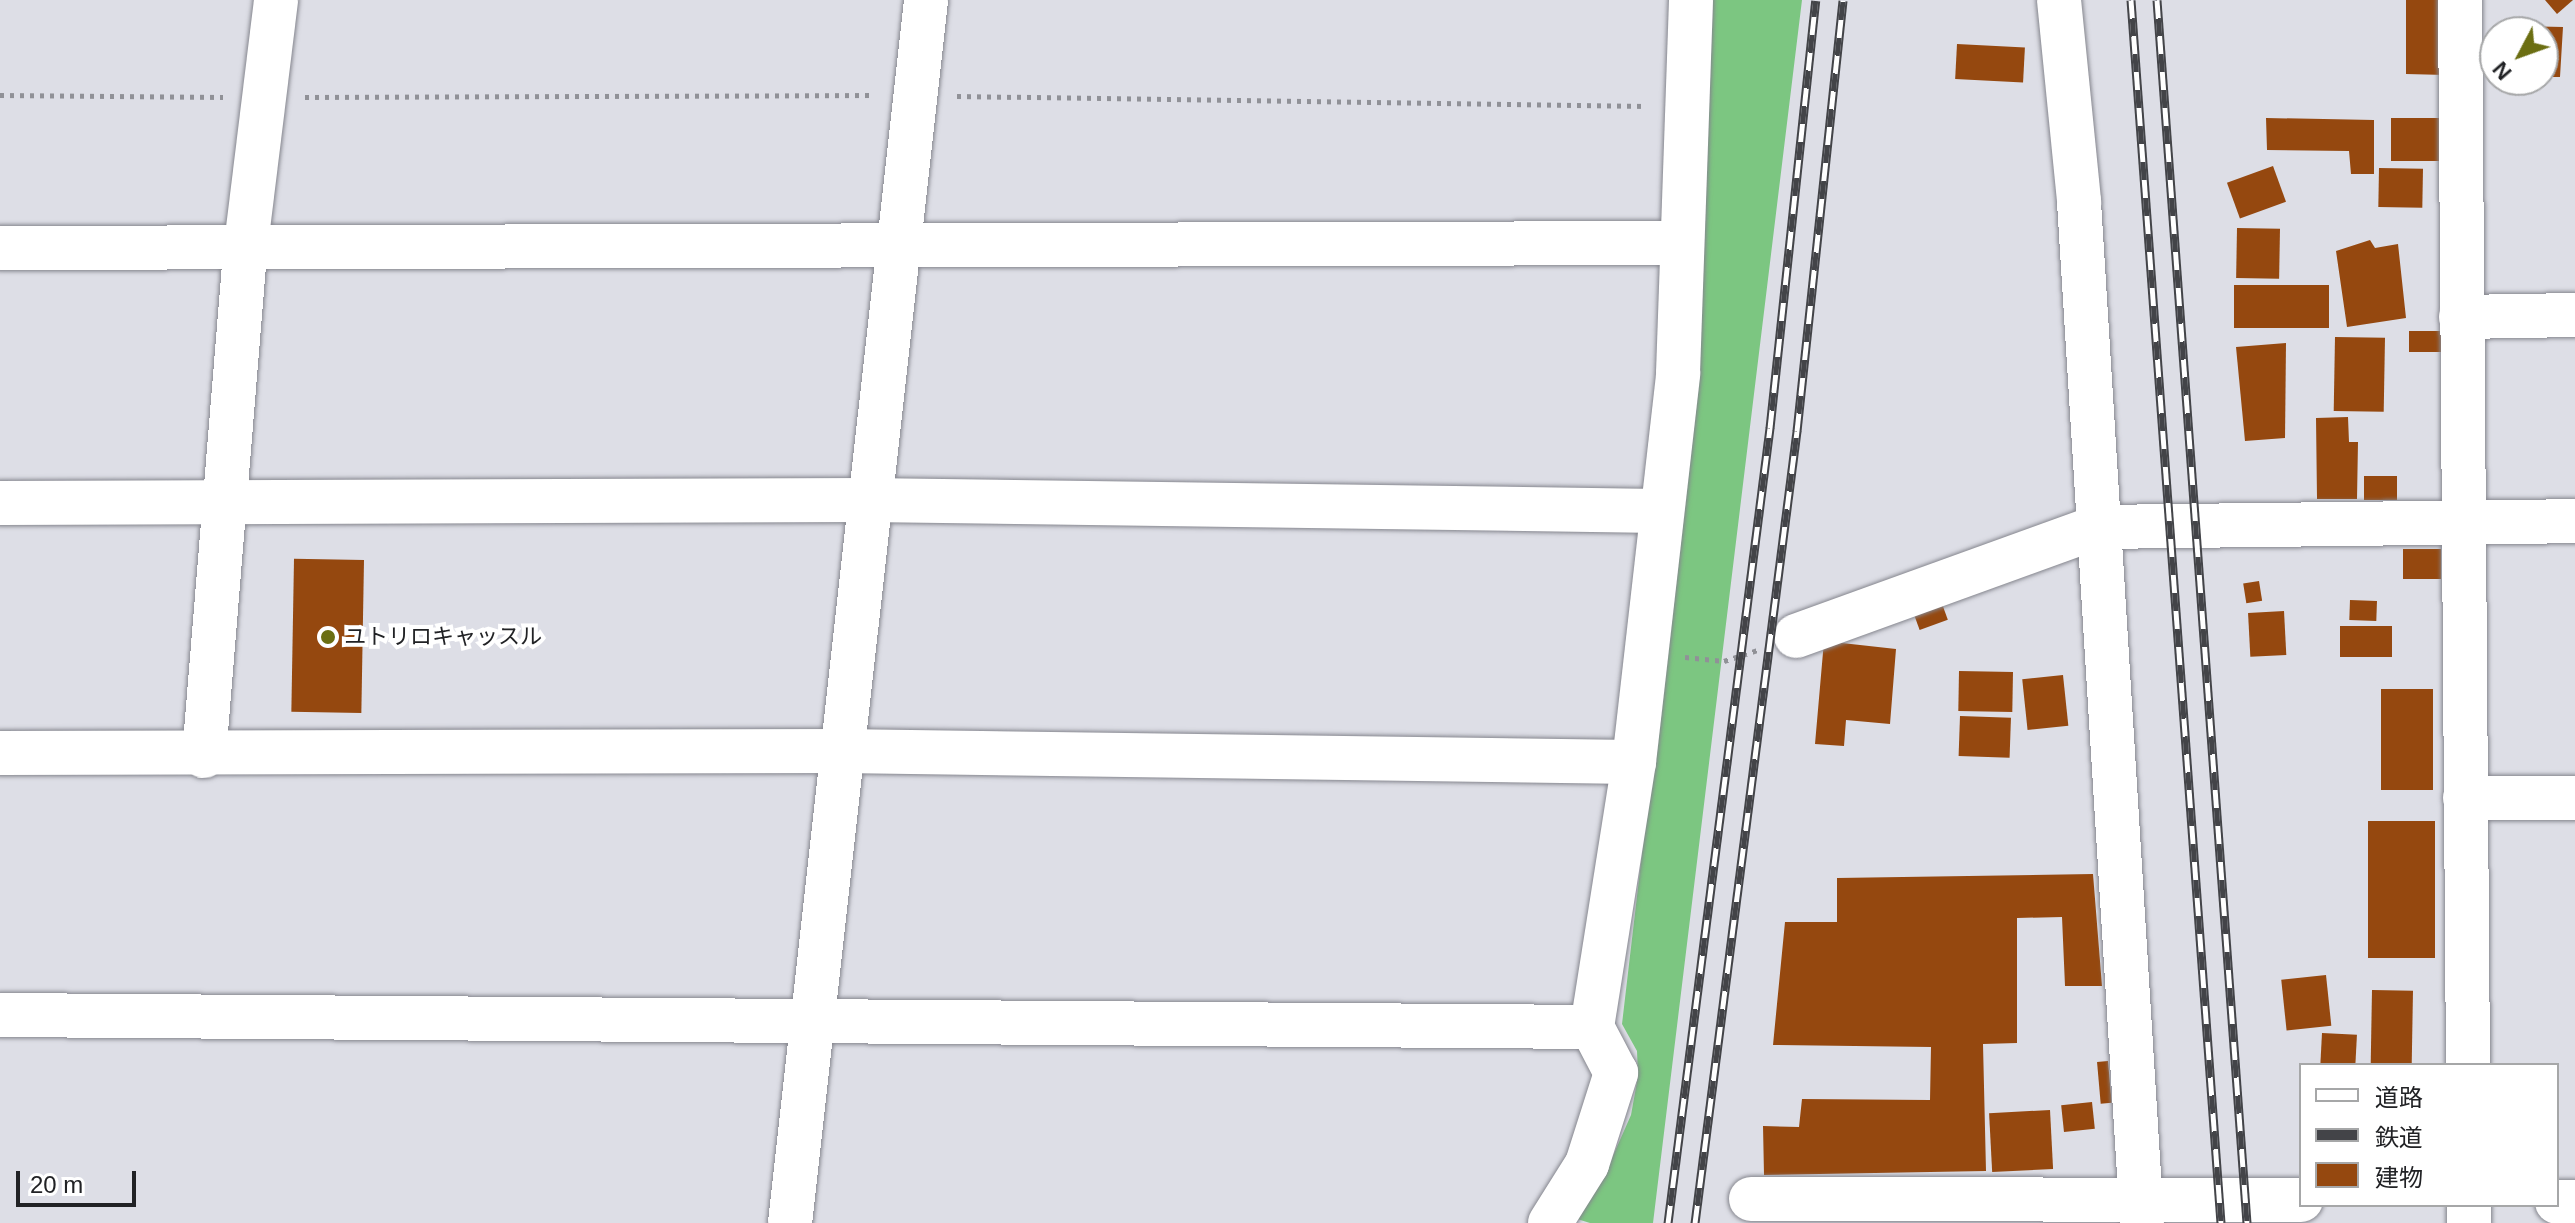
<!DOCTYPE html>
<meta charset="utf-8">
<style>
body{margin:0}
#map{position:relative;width:2575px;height:1223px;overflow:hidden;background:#dddee6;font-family:Arial,"Noto Sans JP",sans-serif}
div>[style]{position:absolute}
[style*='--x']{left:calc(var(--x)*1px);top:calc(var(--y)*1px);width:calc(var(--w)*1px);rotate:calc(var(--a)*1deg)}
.forest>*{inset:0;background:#7cc681}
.building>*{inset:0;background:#95480f;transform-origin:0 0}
.path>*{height:5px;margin-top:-2.5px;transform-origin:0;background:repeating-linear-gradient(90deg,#909197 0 4px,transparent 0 10px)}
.roads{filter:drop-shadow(0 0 2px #85868e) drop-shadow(0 0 2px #85868e)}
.minor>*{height:44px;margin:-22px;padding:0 22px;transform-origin:22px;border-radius:22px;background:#fff}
.rail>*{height:9px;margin-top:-4.5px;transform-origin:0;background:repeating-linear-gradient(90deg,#fff 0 18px,#434448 0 36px);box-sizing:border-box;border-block:2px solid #434448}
.dots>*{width:22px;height:22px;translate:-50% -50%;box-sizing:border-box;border:4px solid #fff;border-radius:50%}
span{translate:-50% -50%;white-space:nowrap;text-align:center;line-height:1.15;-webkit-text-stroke:8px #fff;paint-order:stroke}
.poi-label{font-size:22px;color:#212225}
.left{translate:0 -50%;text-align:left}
.legend{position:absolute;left:2299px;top:1063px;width:260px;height:144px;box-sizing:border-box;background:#fff;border:2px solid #a6a7a8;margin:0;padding:10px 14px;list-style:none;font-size:24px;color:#212225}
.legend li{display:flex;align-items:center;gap:16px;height:40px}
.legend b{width:40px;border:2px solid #a6a7a8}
.north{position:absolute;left:2479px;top:16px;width:80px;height:80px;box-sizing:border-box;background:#fff;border:2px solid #a6a7a8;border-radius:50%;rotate:229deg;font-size:22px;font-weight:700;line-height:32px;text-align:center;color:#212225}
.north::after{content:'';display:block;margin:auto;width:28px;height:36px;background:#6b6e12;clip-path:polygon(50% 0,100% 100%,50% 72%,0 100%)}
.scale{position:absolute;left:16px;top:1171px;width:120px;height:36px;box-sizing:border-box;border:4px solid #212225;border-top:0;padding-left:10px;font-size:24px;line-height:28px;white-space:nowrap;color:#212225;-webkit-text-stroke:6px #fff;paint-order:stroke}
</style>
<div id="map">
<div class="forest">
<i style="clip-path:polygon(1713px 0,1802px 0,1653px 1223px,1590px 1223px,1574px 1218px,1608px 1167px,1631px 1115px,1638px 1076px,1637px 1051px,1622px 1024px,1700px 359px)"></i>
</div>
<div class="building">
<i style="clip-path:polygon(2406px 0,2438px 0,2446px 75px,2406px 74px)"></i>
<i style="clip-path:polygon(2545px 0,2573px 0,2557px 14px)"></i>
<i style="clip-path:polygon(2519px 26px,2563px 27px,2560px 77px,2543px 77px,2543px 32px,2519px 32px)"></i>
<i style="left:1957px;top:44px;width:68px;height:35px;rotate:3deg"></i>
<i style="clip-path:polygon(2266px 118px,2374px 120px,2374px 174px,2351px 174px,2349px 151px,2267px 150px)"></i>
<i style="left:2446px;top:118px;width:43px;height:55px;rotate:90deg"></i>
<i style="left:2273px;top:166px;width:38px;height:49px;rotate:70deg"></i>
<i style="left:2379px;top:168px;width:44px;height:39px;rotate:1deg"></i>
<i style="left:2237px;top:228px;width:43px;height:50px;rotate:1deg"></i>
<i style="clip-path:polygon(2370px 240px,2375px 248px,2398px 244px,2406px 318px,2347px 327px,2336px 251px)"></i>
<i style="left:2329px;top:285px;width:43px;height:95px;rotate:90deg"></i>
<i style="left:2409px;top:331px;width:41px;height:21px"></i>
<i style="left:2335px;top:337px;width:50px;height:74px;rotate:1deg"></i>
<i style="clip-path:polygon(2286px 343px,2285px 438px,2245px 441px,2236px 347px)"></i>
<i style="clip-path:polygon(2348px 417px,2349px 442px,2358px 442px,2357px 499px,2317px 499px,2316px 418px)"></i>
<i style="left:2364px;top:476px;width:33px;height:24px"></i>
<i style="left:2403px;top:549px;width:38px;height:30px"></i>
<i style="left:364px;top:560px;width:153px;height:70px;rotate:91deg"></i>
<i style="left:2259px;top:581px;width:20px;height:16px;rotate:81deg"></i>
<i style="left:2350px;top:600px;width:27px;height:20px;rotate:2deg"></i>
<i style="left:1941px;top:601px;width:20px;height:30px;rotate:70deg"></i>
<i style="left:2284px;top:611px;width:44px;height:36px;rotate:87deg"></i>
<i style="left:2392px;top:626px;width:31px;height:52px;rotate:90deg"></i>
<i style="clip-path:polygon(1824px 641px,1896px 649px,1890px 724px,1846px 720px,1844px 746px,1815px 744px)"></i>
<i style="left:1959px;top:671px;width:54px;height:40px;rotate:1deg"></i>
<i style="left:2063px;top:675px;width:51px;height:41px;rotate:84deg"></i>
<i style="left:2433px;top:689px;width:101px;height:52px;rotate:90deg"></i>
<i style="left:1960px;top:716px;width:51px;height:40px;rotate:2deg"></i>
<i style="left:2368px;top:821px;width:67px;height:137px"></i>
<i style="clip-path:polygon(2093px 874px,2102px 986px,2065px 986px,2062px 917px,2017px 918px,2017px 1043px,1983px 1044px,1986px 1171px,1764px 1175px,1763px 1126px,1799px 1127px,1802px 1099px,1930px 1100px,1931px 1047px,1773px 1045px,1785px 922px,1837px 922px,1837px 878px)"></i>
<i style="left:2326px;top:975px;width:51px;height:45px;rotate:84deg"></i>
<i style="left:2372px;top:990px;width:41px;height:75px;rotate:1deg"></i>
<i style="left:2322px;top:1033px;width:35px;height:32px;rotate:3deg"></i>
<i style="left:2108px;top:1061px;width:42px;height:11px;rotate:85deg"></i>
<i style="left:2092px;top:1102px;width:27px;height:31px;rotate:84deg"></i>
<i style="left:2050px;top:1110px;width:59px;height:61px;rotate:87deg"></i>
</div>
<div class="path">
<i style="--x:0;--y:95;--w:223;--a:0.5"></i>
<i style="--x:957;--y:96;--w:690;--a:0.83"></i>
<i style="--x:305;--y:97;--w:570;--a:-0.2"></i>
<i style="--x:1685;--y:657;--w:39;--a:6"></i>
<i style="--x:1724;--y:661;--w:35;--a:-18"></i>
</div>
<div class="roads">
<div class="minor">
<i style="--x:2059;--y:0;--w:203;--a:84.3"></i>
<i style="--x:2079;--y:202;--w:1023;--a:86.47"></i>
<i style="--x:2460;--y:0;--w:1065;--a:89.57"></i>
<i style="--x:0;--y:248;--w:1682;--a:-0.17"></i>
<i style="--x:2461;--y:317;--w:114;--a:-1"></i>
<i style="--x:0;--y:503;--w:867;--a:-0.2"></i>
<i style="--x:867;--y:500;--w:793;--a:0.79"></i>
<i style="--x:1796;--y:636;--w:320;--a:-19.9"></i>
<i style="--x:2097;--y:527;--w:478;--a:-0.7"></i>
<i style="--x:0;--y:753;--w:840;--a:-0.14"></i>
<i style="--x:840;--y:751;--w:794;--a:0.79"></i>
<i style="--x:204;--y:756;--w:505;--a:-85.34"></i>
<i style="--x:245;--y:253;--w:255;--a:-83"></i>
<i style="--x:2465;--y:798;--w:110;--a:0"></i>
<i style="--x:0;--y:1015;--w:1592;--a:0.43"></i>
<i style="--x:1751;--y:1199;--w:550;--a:0.1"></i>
<i style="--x:2557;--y:1202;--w:18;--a:0"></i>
<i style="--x:790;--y:1223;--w:1231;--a:-83.65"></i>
<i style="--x:1550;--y:1223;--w:70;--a:-57.9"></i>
<i style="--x:1587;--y:1164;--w:96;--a:-72.3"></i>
<i style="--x:1616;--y:1073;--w:52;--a:-117.6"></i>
<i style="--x:1592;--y:1027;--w:268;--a:-81"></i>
<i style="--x:1634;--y:762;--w:391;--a:-83.5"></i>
<i style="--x:1678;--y:373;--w:373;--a:-88"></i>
<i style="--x:2469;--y:1223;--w:18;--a:-90"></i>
</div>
</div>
<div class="rail">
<i style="--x:2131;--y:0;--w:1226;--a:85.79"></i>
<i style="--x:2157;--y:0;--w:1226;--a:85.79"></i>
<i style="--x:1668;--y:1223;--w:802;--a:-82.69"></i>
<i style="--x:1770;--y:428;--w:430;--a:-83.9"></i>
<i style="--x:1695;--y:1223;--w:799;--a:-82.66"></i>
<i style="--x:1797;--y:431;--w:433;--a:-83.9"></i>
</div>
<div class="dots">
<i style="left:328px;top:637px;background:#6b6e12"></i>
</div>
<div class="poi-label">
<span class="left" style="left:344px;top:637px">ユトリロキャッスル</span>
</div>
<ul class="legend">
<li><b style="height:10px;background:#fff"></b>道路</li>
<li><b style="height:10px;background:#434448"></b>鉄道</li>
<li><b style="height:22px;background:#95480f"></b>建物</li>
</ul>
<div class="north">N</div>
<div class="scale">20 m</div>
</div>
